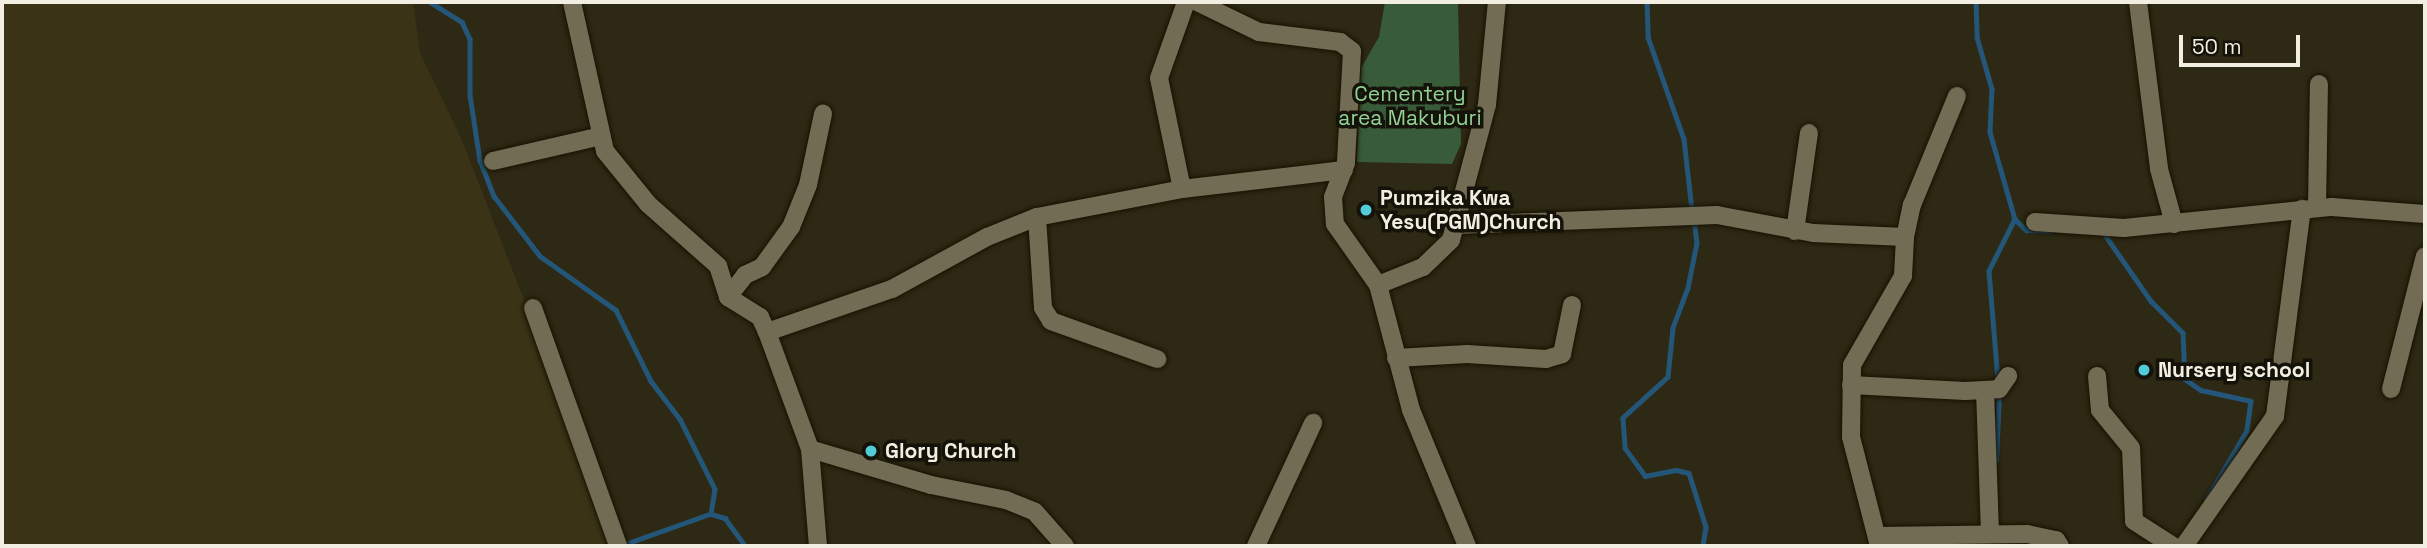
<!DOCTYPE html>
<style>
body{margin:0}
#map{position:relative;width:2427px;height:548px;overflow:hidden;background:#2e2914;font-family:"Space Grotesk",sans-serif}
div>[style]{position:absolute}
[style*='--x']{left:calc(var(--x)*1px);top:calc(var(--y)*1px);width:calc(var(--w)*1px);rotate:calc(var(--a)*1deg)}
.built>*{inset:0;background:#3a3316}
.green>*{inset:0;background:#385c3a}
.stream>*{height:4.5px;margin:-2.25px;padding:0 2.25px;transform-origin:2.25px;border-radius:2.25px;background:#235678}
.roads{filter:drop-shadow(0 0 2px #171201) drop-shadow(0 0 2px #171201)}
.minor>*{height:18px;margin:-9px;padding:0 9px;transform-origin:9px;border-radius:9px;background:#726c55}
.dots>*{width:19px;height:19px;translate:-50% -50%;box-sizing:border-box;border:4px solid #141209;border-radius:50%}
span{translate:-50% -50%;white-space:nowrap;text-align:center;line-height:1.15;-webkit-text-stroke:7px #141209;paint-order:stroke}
.park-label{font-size:21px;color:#91d295}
.poi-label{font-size:21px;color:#f2efe2;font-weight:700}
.left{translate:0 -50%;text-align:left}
.frame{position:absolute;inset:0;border:4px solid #f2efe2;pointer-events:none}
.scale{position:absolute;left:2179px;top:35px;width:121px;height:32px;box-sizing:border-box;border:4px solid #f2efe2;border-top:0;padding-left:9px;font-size:21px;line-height:24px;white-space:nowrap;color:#f2efe2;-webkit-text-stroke:5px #141209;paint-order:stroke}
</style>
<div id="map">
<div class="built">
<i style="clip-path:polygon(2px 2px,413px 2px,420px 53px,461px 138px,532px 320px,611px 546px,2px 546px)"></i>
</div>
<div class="green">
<i style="clip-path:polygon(1385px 2px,1458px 2px,1461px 144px,1452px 164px,1357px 162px,1361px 68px,1379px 37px)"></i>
</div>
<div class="stream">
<i style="--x:430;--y:2;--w:38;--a:32"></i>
<i style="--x:462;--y:22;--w:19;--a:65"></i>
<i style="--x:470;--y:39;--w:56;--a:90"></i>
<i style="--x:470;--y:95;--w:66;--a:81.3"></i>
<i style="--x:480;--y:160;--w:39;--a:69"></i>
<i style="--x:494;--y:196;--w:76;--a:52.5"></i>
<i style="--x:540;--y:256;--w:93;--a:35.4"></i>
<i style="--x:616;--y:310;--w:79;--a:63.8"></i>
<i style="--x:651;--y:381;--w:48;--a:52.7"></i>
<i style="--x:680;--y:419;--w:78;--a:63.4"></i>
<i style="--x:715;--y:489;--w:25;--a:99"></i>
<i style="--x:711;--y:514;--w:96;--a:160.4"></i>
<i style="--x:1647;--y:2;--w:35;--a:88"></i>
<i style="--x:1648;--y:37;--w:108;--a:70.6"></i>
<i style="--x:1684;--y:139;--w:71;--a:83.6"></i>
<i style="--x:1976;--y:2;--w:35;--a:88"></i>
<i style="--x:1977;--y:37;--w:54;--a:73.9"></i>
<i style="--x:1992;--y:89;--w:43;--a:92.7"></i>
<i style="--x:1990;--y:132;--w:91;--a:74"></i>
<i style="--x:2015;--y:219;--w:58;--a:116.6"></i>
<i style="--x:1989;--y:271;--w:110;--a:85.3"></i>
<i style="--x:1694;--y:219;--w:24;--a:83"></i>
<i style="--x:1697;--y:243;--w:46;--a:101.3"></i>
<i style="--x:1688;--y:288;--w:43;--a:110.6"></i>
<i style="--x:1673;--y:328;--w:49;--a:95.8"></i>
<i style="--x:1668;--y:377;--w:61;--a:137.7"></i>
<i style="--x:1623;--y:418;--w:30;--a:86"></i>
<i style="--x:1625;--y:448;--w:34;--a:54"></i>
<i style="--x:1645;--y:476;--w:32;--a:-11"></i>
<i style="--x:1676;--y:470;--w:13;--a:13"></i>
<i style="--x:1689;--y:473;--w:57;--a:72.5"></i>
<i style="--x:1706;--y:527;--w:19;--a:99"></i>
<i style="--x:2015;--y:219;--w:16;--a:45"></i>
<i style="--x:2026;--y:230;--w:23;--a:2"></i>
<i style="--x:2103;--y:232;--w:84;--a:55.2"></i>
<i style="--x:2151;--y:301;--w:45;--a:45"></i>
<i style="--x:2183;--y:333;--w:46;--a:87.5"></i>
<i style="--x:2185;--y:379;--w:19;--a:35"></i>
<i style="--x:2201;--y:390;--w:51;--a:12.4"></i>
<i style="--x:2251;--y:401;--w:30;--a:98"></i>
<i style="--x:2247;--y:431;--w:79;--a:120.5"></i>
<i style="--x:1996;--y:461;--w:68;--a:-87.5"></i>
<i style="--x:711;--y:514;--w:15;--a:16"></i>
<i style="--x:725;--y:518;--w:34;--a:54"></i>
</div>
<div class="roads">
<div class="minor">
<i style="--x:572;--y:2;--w:153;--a:77.5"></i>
<i style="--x:605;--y:151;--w:68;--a:50.9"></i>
<i style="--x:648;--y:204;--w:94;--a:41.5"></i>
<i style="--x:718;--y:266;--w:33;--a:72"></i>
<i style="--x:728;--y:297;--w:38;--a:32"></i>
<i style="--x:760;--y:317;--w:17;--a:65"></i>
<i style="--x:767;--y:332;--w:125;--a:69.8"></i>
<i style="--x:810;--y:449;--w:97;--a:85.3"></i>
<i style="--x:1197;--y:2;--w:69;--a:25.8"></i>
<i style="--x:1259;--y:32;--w:82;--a:7"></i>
<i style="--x:1340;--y:42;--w:15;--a:37"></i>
<i style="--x:1352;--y:51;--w:112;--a:93.1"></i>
<i style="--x:1346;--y:163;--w:36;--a:111"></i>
<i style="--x:1333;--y:197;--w:27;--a:86"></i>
<i style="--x:1335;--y:224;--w:75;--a:54.8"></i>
<i style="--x:1378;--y:285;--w:129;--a:75.2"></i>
<i style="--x:1411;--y:410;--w:147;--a:67.6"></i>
<i style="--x:2138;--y:2;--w:168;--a:82.8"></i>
<i style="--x:2159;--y:169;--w:57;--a:74.7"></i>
<i style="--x:493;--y:161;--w:111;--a:-13"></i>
<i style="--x:1182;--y:189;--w:113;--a:-101.7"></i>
<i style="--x:1159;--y:78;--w:81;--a:-70.4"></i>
<i style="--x:2317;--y:208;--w:124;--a:-89.1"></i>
<i style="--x:1037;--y:217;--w:91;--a:86.2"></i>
<i style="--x:1043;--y:308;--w:15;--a:58"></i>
<i style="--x:1051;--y:321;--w:113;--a:19.7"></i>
<i style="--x:2035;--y:222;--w:89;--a:3.9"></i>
<i style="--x:2124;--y:228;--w:209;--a:-5.8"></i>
<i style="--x:2332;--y:207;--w:93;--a:4.3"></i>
<i style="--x:1456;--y:225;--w:261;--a:-2.2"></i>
<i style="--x:1717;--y:215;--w:98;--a:10.6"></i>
<i style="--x:1813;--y:233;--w:92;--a:2.5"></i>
<i style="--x:1795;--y:231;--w:99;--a:-81.9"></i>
<i style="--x:1378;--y:285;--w:48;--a:-21.8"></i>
<i style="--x:1423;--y:267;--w:39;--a:-44"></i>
<i style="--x:1451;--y:240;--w:140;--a:-75.1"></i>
<i style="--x:1487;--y:105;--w:103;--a:-84.5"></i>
<i style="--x:728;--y:297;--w:28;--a:-52"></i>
<i style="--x:745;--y:275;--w:19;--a:-25"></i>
<i style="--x:762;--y:267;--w:49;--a:-54.1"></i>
<i style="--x:791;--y:227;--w:45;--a:-68"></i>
<i style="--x:808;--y:185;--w:73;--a:-78.1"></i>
<i style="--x:533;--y:308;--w:253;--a:70.3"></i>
<i style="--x:767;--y:332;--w:132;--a:-19"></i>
<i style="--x:892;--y:289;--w:108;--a:-28.7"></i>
<i style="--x:987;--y:237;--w:54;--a:-21.8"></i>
<i style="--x:1037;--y:217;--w:148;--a:-10.9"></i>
<i style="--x:1182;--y:189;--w:163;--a:-6.7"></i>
<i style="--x:1396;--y:358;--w:71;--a:-3.2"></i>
<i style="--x:1467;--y:354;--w:79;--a:3.6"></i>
<i style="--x:1546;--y:359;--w:17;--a:-17"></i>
<i style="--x:1562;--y:354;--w:50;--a:-78.5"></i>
<i style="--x:2097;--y:376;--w:34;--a:85"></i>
<i style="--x:2100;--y:410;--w:49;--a:50.8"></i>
<i style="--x:2131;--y:448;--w:73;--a:87.6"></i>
<i style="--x:2134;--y:521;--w:46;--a:32.7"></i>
<i style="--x:1851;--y:385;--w:114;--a:3"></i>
<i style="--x:1965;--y:391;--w:34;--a:-3"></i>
<i style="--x:1999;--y:389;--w:16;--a:-55"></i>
<i style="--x:2391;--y:389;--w:137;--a:-75.7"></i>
<i style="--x:1985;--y:390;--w:143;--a:88"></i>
<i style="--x:810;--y:449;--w:126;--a:16.6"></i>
<i style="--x:931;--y:485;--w:76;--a:11.3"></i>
<i style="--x:1006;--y:500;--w:31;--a:22"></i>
<i style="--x:1035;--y:512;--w:45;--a:48.6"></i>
<i style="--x:1878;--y:536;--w:149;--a:-0.8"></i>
<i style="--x:2027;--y:534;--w:30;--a:12"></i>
<i style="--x:2056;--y:540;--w:7;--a:56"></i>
<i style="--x:1256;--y:546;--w:136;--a:-65.1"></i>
<i style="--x:1879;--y:546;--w:113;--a:-104.4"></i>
<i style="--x:1851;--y:437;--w:72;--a:-89.2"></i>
<i style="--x:1852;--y:365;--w:103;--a:-60.2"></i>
<i style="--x:1903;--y:276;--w:39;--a:-87"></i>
<i style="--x:1905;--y:237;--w:33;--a:-78"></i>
<i style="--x:1912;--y:205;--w:118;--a:-67.6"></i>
<i style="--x:2184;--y:546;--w:159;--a:-55"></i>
<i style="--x:2275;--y:416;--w:209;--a:-82.6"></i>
</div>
</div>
<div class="dots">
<i style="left:1366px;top:210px;background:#52cbd9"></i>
<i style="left:2144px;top:370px;background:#52cbd9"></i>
<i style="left:871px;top:451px;background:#52cbd9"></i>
</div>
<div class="park-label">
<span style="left:1410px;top:106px">Cementery<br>area Makuburi</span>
</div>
<div class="poi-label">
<span class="left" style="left:1380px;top:210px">Pumzika Kwa<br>Yesu(PGM)Church</span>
<span class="left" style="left:2158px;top:370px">Nursery school</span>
<span class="left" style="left:885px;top:451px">Glory Church</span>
</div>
<div class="frame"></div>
<div class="scale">50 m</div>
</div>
